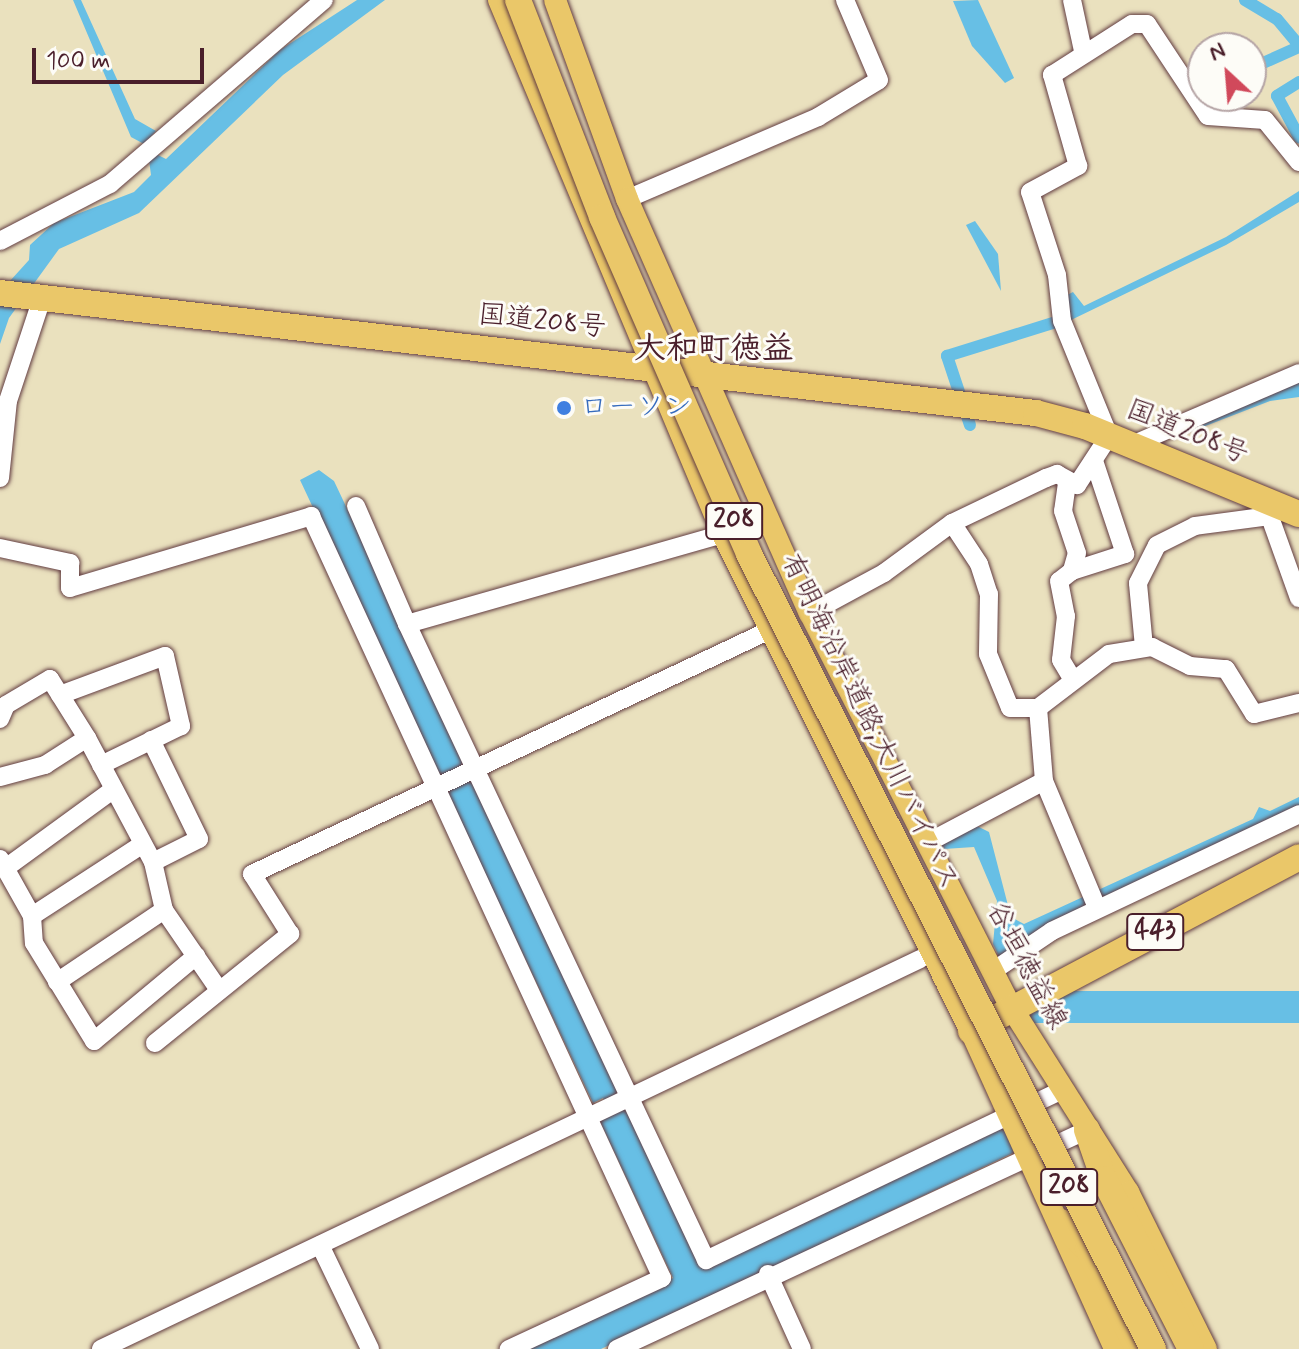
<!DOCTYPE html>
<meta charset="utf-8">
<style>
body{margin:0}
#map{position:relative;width:1299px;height:1349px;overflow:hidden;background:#eae1be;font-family:Mynerve,"Klee One",sans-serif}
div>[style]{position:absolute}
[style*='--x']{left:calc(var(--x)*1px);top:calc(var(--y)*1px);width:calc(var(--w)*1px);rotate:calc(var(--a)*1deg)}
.water>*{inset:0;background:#67bfe5;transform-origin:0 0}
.canal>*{height:12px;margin:-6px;padding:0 6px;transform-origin:6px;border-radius:6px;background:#67bfe5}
.roads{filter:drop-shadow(0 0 2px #623c41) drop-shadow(0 0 2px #623c41)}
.minor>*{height:18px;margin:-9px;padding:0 9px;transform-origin:9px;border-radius:9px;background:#fff}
.major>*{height:22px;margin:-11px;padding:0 11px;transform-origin:11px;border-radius:11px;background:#eac769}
.highway>*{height:26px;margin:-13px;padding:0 13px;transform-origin:13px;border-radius:13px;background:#eac769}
.bridges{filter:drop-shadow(0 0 2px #623c41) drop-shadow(0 0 2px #623c41)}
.highway-bridge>*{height:26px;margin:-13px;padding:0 13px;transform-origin:13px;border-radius:13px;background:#eac769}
.dots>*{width:22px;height:22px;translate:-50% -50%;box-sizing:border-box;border:4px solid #fdfcf7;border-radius:50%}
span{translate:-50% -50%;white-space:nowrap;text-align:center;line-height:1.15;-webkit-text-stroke:6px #fdfcf7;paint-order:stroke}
.shield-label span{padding:2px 6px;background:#fdfcf7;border:2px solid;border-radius:6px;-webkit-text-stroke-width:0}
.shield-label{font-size:26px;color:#4a1f2b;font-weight:700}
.street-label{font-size:28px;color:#4a1f2b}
.shop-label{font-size:28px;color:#366cbe}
.left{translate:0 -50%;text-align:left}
.quarter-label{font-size:32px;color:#4a1f2b;font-weight:700}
.north{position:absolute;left:1187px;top:32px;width:80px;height:80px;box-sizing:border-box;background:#fdfcf7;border:2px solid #b5a4a5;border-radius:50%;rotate:334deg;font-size:22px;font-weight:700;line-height:32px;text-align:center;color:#4a1f2b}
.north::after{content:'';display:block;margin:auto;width:28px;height:36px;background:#d1495b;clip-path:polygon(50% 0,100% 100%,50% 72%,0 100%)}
.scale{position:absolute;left:32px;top:48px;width:172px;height:36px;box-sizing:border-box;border:4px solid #4a1f2b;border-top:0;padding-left:10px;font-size:24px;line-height:28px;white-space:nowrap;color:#4a1f2b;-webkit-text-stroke:6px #fdfcf7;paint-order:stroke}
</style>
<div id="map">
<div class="water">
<i style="clip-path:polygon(73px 0,81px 0,135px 119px,156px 131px,144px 144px,131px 137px)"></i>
<i style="clip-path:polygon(357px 0,385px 0,283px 75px,139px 213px,59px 249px,9px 318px,0 344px,0 292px,29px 260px,30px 245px,54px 223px,134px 192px,151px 175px,149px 160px,156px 154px,166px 159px,280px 50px)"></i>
<i style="clip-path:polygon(978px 0,1014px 78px,1005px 83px,972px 46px,953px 1px)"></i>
<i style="clip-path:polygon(1299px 191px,1299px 202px,1226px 245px,1069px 321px,1067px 295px,1073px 292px,1084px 306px,1226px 237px)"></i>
<i style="clip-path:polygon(975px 221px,998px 254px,1001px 291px,966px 225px)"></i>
<i style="clip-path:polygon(1299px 378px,1299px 397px,1270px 401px,1177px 437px)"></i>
<i style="clip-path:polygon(319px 470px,334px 481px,704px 1264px,1001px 1124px,1015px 1152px,601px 1349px,525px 1349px,673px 1278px,598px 1117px,609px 1110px,603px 1098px,593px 1103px,300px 480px)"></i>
<i style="clip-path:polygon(1299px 797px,1299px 809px,1001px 961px,993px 944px,997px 901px,974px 847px,944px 849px,939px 841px,975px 825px,989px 832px,1011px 917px,1024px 924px,1253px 819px,1259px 807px,1270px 811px)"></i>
<i style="left:1299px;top:991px;width:32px;height:300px;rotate:90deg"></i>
</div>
<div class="canal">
<i style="--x:1245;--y:0;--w:37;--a:31"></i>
<i style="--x:1277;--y:19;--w:34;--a:50"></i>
<i style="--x:1254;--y:67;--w:49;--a:-24"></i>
<i style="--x:1299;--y:82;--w:26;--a:148"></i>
<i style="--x:1277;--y:96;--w:47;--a:61.8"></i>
<i style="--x:970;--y:425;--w:73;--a:-108.4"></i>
<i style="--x:947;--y:356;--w:125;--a:-17.3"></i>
</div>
<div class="roads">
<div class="minor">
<i style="--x:1072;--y:0;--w:52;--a:77.8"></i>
<i style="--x:627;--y:199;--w:208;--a:-23.2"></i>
<i style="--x:818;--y:117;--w:71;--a:-31.2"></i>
<i style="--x:879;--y:80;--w:87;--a:-113"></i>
<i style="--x:0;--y:241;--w:124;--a:-27.4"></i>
<i style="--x:110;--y:184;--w:282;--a:-40.7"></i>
<i style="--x:1132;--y:445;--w:182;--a:-23.3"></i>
<i style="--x:0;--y:478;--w:77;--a:-84.1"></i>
<i style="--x:8;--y:401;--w:105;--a:-71.7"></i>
<i style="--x:1067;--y:483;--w:28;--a:98"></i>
<i style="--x:1063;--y:511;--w:44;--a:71.6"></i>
<i style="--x:1077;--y:553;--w:19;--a:106"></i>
<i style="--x:1072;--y:571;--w:16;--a:142"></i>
<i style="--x:1059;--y:581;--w:36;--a:79"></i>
<i style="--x:1066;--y:616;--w:44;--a:96.5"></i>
<i style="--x:1061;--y:660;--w:21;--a:59"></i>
<i style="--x:356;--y:506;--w:129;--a:66.6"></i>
<i style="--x:407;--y:624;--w:329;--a:-15.9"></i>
<i style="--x:1266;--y:506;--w:98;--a:70.3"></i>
<i style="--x:952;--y:523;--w:49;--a:56.6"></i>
<i style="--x:979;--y:564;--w:32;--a:72"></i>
<i style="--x:989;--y:594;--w:60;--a:91"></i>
<i style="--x:988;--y:654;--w:58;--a:67.8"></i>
<i style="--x:1010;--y:708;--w:28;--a:0"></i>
<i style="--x:1038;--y:708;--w:89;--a:-37.3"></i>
<i style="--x:1109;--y:654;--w:44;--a:-9.2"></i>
<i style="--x:1152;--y:647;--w:42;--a:26.6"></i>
<i style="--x:1190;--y:666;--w:36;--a:5"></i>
<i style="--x:1226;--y:669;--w:53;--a:58.1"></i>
<i style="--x:1254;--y:714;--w:46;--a:-13.7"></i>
<i style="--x:0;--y:548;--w:72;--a:12.1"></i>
<i style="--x:70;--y:563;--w:25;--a:90"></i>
<i style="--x:70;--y:588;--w:252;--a:-16.6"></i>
<i style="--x:311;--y:516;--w:839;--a:65.27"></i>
<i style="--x:662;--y:1278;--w:169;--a:155.1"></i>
<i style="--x:1072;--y:571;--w:56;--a:-17.8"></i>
<i style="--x:1125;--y:554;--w:95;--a:-108.4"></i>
<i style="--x:810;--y:613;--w:84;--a:-28.4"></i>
<i style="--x:884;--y:573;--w:84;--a:-36.3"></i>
<i style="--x:952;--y:523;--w:104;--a:-25.6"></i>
<i style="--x:1046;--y:478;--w:12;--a:-20"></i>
<i style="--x:1057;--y:474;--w:23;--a:29"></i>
<i style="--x:1077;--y:485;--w:59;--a:-56.9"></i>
<i style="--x:1109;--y:436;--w:124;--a:-112.2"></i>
<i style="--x:1062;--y:321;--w:46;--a:-96.2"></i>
<i style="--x:1057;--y:275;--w:87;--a:-108"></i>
<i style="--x:1030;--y:192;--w:55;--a:-28.4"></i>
<i style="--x:1078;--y:166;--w:95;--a:-105.9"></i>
<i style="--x:1052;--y:75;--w:95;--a:-32.5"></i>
<i style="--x:1132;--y:24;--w:15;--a:0"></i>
<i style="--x:1147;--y:24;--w:110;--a:56.5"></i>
<i style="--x:1208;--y:116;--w:57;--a:4"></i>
<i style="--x:1265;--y:120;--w:54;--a:51"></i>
<i style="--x:407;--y:624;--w:703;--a:64.82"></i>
<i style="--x:706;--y:1260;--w:393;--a:-25.5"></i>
<i style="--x:1144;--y:647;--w:64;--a:-95.4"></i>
<i style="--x:1138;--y:583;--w:42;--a:-63.4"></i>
<i style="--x:1157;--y:545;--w:42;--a:-26.6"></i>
<i style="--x:1195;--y:526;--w:76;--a:-7.6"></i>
<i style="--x:60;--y:695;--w:112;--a:-20.4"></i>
<i style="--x:165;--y:656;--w:72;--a:77.1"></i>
<i style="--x:181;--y:726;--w:89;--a:154"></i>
<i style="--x:0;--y:719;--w:15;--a:-67"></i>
<i style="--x:6;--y:705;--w:51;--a:-30.6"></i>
<i style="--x:50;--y:679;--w:70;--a:57.9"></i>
<i style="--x:151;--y:740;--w:110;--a:64.1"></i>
<i style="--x:199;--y:839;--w:51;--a:153.4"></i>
<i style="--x:0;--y:777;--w:47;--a:-14.9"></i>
<i style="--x:45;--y:765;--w:50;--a:-32.7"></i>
<i style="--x:87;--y:738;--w:140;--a:62"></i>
<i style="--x:153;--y:862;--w:49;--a:77.1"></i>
<i style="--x:164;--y:910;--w:97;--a:55.5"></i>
<i style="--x:1044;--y:781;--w:138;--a:67.3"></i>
<i style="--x:927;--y:843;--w:132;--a:-27.9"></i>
<i style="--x:1044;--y:781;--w:73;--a:-94.7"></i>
<i style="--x:0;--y:859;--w:65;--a:60.7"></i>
<i style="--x:32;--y:916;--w:27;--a:86"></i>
<i style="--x:34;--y:943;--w:115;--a:58.5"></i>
<i style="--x:94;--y:1041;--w:133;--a:-39.8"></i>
<i style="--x:7;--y:867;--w:132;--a:-36.1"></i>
<i style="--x:32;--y:916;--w:132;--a:-33"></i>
<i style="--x:993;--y:971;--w:71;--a:-34.1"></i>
<i style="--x:1052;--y:931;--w:273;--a:-25.3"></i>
<i style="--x:57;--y:982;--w:129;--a:-33.9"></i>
<i style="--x:155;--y:1043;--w:174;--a:-38.9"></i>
<i style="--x:290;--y:934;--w:71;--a:-122.3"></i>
<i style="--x:252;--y:874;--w:570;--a:-25.22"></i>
<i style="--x:320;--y:1245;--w:115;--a:64.3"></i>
<i style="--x:768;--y:1274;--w:82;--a:65.6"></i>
<i style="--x:101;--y:1349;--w:907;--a:-25.46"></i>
<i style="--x:617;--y:1349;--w:519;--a:-24.98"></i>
</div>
<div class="major">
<i style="--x:499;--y:0;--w:579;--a:67.24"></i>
<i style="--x:723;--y:534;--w:555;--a:63.48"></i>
<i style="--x:971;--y:1031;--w:349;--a:65.6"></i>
<i style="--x:555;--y:0;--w:212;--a:70.1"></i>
<i style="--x:627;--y:199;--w:453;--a:66.2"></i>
<i style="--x:810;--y:613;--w:442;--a:63"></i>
<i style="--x:1011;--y:1007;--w:219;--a:57.7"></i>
<i style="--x:1128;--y:1192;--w:175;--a:63.6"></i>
</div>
<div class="highway">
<i style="--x:0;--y:293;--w:1043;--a:6.61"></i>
<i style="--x:1036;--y:413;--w:51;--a:14.9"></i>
<i style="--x:1085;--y:426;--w:231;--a:22.4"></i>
<i style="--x:971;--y:1031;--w:371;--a:-27.9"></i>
<i style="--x:1087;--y:1130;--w:52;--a:70.9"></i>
<i style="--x:1104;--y:1179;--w:191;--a:62.9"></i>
<i style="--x:1061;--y:1222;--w:38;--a:45"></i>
<i style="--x:1088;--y:1249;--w:112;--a:63.4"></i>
</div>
</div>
<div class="bridges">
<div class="highway-bridge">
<i style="--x:518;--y:0;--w:233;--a:68.8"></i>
<i style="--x:602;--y:217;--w:368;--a:66.4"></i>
<i style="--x:749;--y:554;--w:892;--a:63.06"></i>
</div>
</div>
<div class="dots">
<i style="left:564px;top:408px;background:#3f7fe0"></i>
</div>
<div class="shield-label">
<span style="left:734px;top:521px">208</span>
<span style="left:1155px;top:932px">443</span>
<span style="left:1069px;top:1187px">208</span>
</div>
<div class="street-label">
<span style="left:542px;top:322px;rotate:6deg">国道208号</span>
<span style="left:1187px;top:433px;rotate:22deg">国道208号</span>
<span style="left:869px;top:722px;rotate:64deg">有明海沿岸道路;大川バイパス</span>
<span style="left:1026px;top:966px;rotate:62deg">谷垣徳益線</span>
</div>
<div class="shop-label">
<span class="left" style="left:580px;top:408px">ローソン</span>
</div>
<div class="quarter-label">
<span style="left:714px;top:349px">大和町徳益</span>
</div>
<div class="north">N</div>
<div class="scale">100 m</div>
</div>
